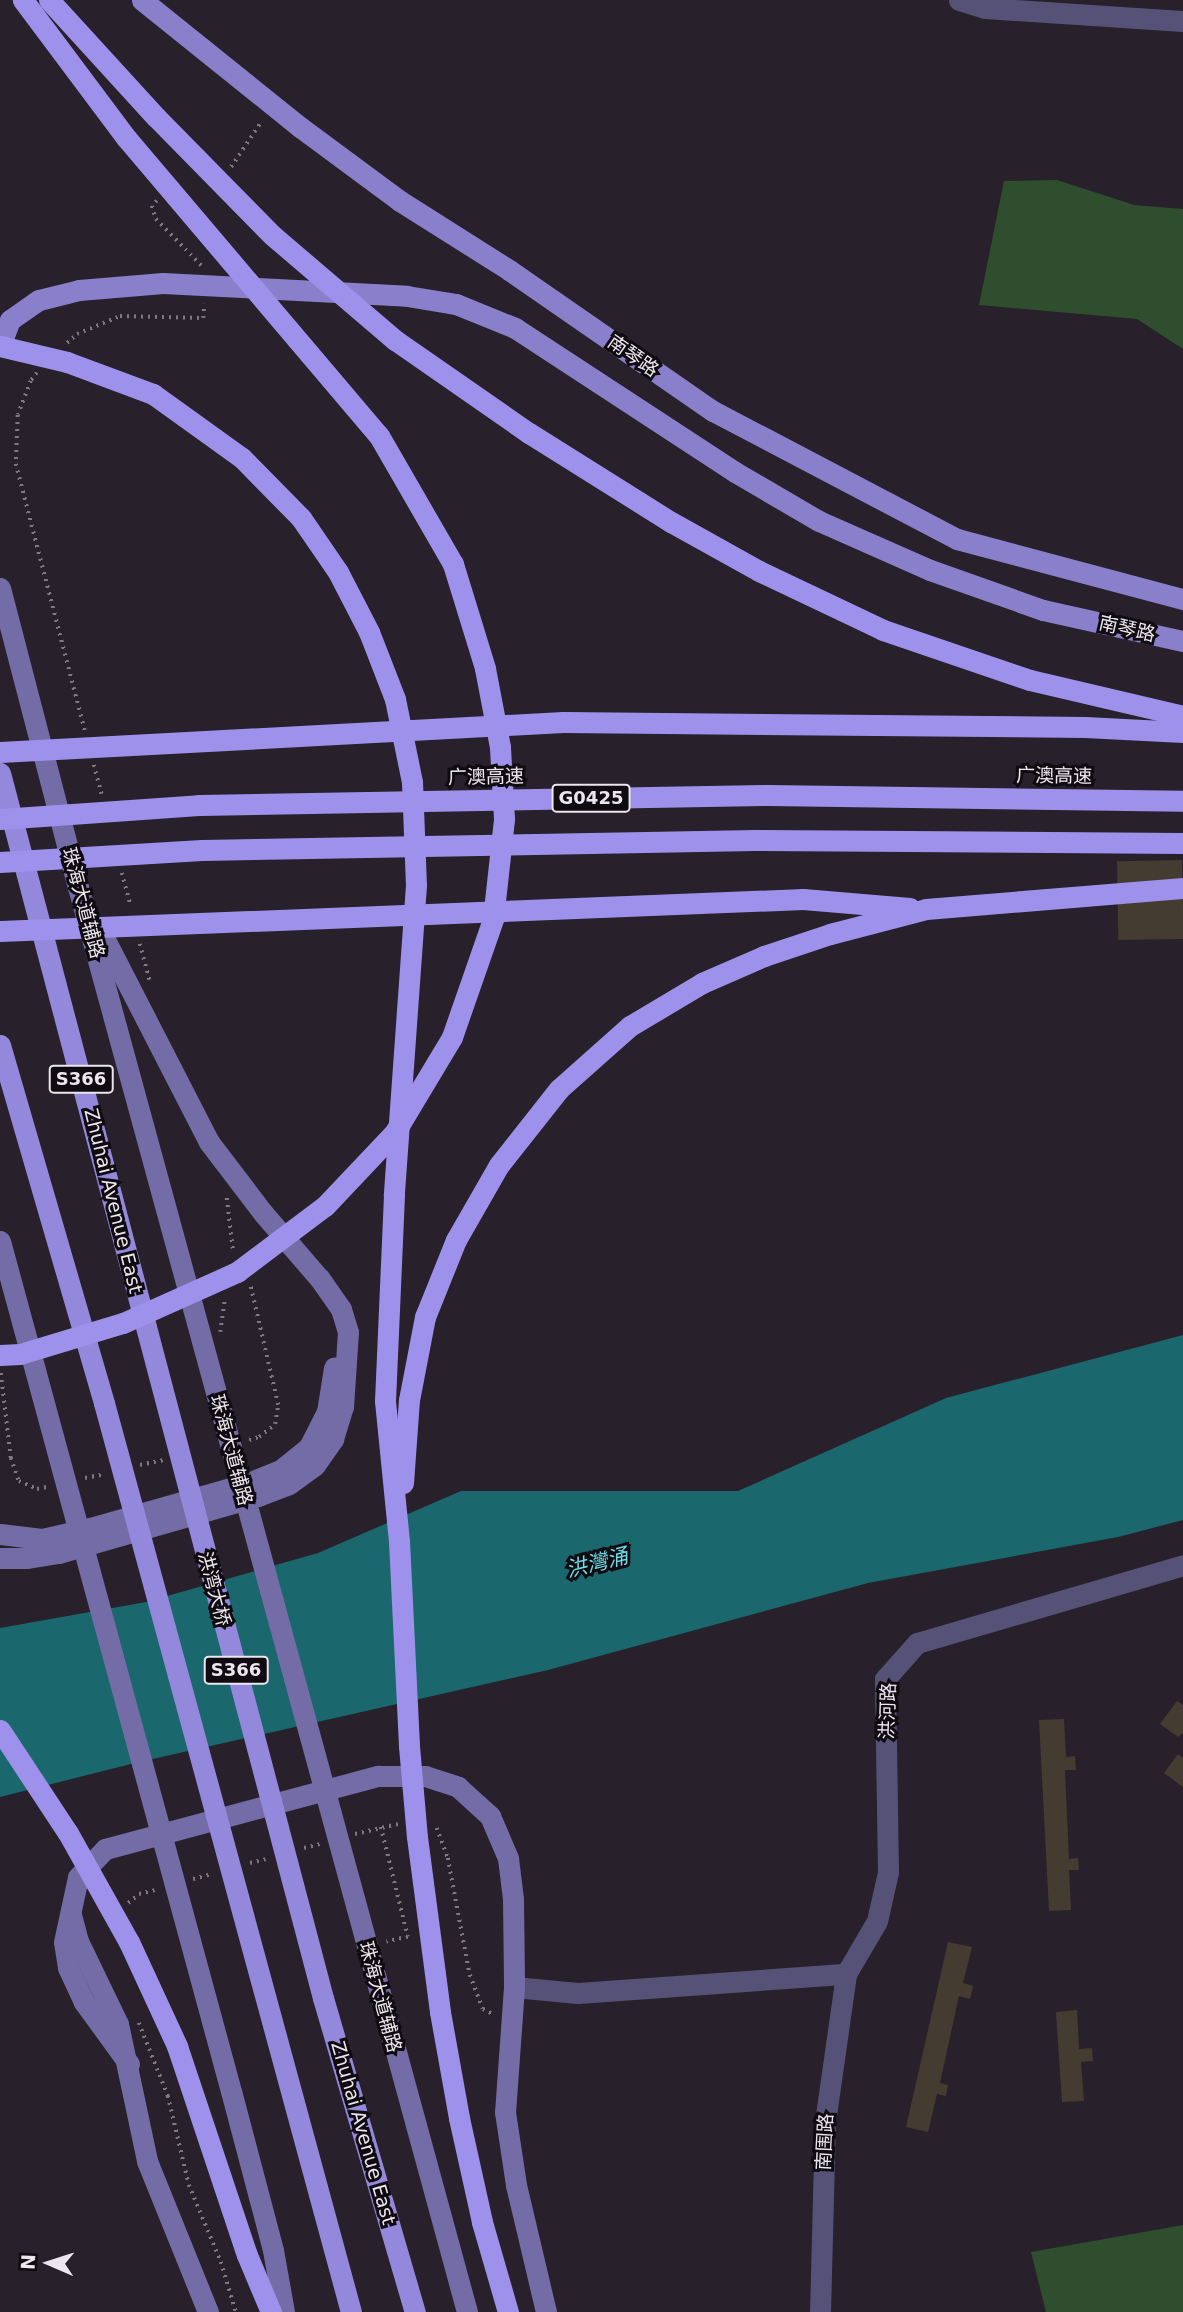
<!DOCTYPE html>
<meta charset="utf-8">
<style>
body{margin:0}
#map{position:relative;width:1183px;height:2312px;overflow:hidden;background:#28202b;font-family:"DejaVu Sans","Noto Sans SC",sans-serif}
div>[style]{position:absolute}
[style*='--x']{left:calc(var(--x)*1px);top:calc(var(--y)*1px);width:calc(var(--w)*1px);rotate:calc(var(--a)*1deg)}
.green>*{inset:0;background:#2f4e2e}
.water>*{inset:0;background:#1a676e}
.building>*{inset:0;background:#443c30;transform-origin:0 0}
.path>*{height:3.5px;margin-top:-1.75px;transform-origin:0;background:repeating-linear-gradient(90deg,#807982 0 2px,transparent 0 7px)}
.minor>*{height:21px;margin:-10.5px;padding:0 10.5px;transform-origin:10.5px;border-radius:10.5px;background:#565277}
.tertiary>*{height:21px;margin:-10.5px;padding:0 10.5px;transform-origin:10.5px;border-radius:10.5px;background:#565277}
.secondary>*{height:21px;margin:-10.5px;padding:0 10.5px;transform-origin:10.5px;border-radius:10.5px;background:#736ca6}
.primary>*{height:21px;margin:-10.5px;padding:0 10.5px;transform-origin:10.5px;border-radius:10.5px;background:#897fcb}
.trunk>*{height:21px;margin:-10.5px;padding:0 10.5px;transform-origin:10.5px;border-radius:10.5px;background:#9488dc}
.motorway>*{height:21px;margin:-10.5px;padding:0 10.5px;transform-origin:10.5px;border-radius:10.5px;background:#9e91ec}
span{translate:-50% -50%;white-space:nowrap;text-align:center;line-height:1.15;-webkit-text-stroke:6px #0f0b10;paint-order:stroke}
.shield-label span{padding:2px 5px;background:#0f0b10;border:2px solid;border-radius:5px;-webkit-text-stroke-width:0}
.shield-label{font-size:18px;color:#ece7ee;font-weight:700}
.street-label{font-size:19px;color:#ece7ee}
.water-label{font-size:21px;color:#6edde7;font-style:italic}
.north{position:absolute;left:14px;top:2228px;width:70px;height:70px;-webkit-text-stroke:5px #0f0b10;paint-order:stroke;rotate:273deg;font-size:19px;font-weight:700;line-height:28px;text-align:center;color:#ece7ee}
.north::after{content:'';display:block;margin:auto;width:24px;height:32px;background:#ece7ee;clip-path:polygon(50% 0,100% 100%,50% 72%,0 100%)}
</style>
<div id="map">
<div class="green">
<i style="clip-path:polygon(1057px 180px,1134px 205px,1183px 209px,1183px 349px,1137px 319px,979px 305px,1004px 181px)"></i>
<i style="clip-path:polygon(1183px 2225px,1183px 2312px,1046px 2312px,1031px 2252px)"></i>
</div>
<div class="water">
<i style="clip-path:polygon(1183px 1335px,1183px 1520px,1118px 1537px,868px 1583px,548px 1670px,135px 1763px,0 1797px,0 1628px,146px 1602px,318px 1553px,461px 1491px,738px 1491px,946px 1398px)"></i>
</div>
<div class="building">
<i style="left:1182px;top:860px;width:79px;height:65px;rotate:89deg"></i>
<i style="clip-path:polygon(1177px 1701px,1183px 1705px,1183px 1733px,1178px 1737px,1160px 1724px)"></i>
<i style="clip-path:polygon(1064px 1719px,1066px 1757px,1075px 1756px,1076px 1770px,1065px 1770px,1069px 1859px,1078px 1858px,1079px 1870px,1069px 1870px,1071px 1910px,1049px 1911px,1039px 1720px)"></i>
<i style="clip-path:polygon(1178px 1754px,1183px 1758px,1183px 1787px,1164px 1773px)"></i>
<i style="clip-path:polygon(948px 1942px,972px 1947px,963px 1983px,973px 1986px,970px 1999px,959px 1996px,940px 2083px,948px 2085px,946px 2096px,937px 2094px,928px 2132px,906px 2127px)"></i>
<i style="clip-path:polygon(1077px 2010px,1079px 2049px,1092px 2048px,1093px 2061px,1081px 2062px,1084px 2101px,1062px 2102px,1056px 2012px)"></i>
</div>
<div class="path">
<i style="--x:231;--y:167;--w:54;--a:-56.3"></i>
<i style="--x:157;--y:201;--w:7;--a:135"></i>
<i style="--x:152;--y:206;--w:14;--a:73"></i>
<i style="--x:156;--y:219;--w:66;--a:45.6"></i>
<i style="--x:67;--y:343;--w:13;--a:-42"></i>
<i style="--x:77;--y:334;--w:47;--a:-22.7"></i>
<i style="--x:120;--y:316;--w:83;--a:1.4"></i>
<i style="--x:203;--y:318;--w:14;--a:-86"></i>
<i style="--x:37;--y:373;--w:10;--a:127"></i>
<i style="--x:31;--y:381;--w:36;--a:111"></i>
<i style="--x:18;--y:415;--w:49;--a:92.3"></i>
<i style="--x:16;--y:464;--w:275;--a:75.5"></i>
<i style="--x:94;--y:765;--w:30;--a:75"></i>
<i style="--x:122;--y:873;--w:34;--a:75"></i>
<i style="--x:140;--y:944;--w:38;--a:75"></i>
<i style="--x:227;--y:1198;--w:51;--a:83.3"></i>
<i style="--x:220;--y:1332;--w:34;--a:-82"></i>
<i style="--x:1;--y:1373;--w:86;--a:83.3"></i>
<i style="--x:11;--y:1458;--w:24;--a:71"></i>
<i style="--x:19;--y:1481;--w:20;--a:24"></i>
<i style="--x:37;--y:1489;--w:10;--a:-11"></i>
<i style="--x:249;--y:1440;--w:10;--a:-17"></i>
<i style="--x:259;--y:1437;--w:21;--a:-39"></i>
<i style="--x:275;--y:1424;--w:19;--a:-81"></i>
<i style="--x:278;--y:1405;--w:123;--a:-103.1"></i>
<i style="--x:140;--y:1465;--w:24;--a:-12"></i>
<i style="--x:85;--y:1478;--w:20;--a:-11"></i>
<i style="--x:381;--y:1827;--w:113;--a:76.2"></i>
<i style="--x:408;--y:1937;--w:22;--a:167"></i>
<i style="--x:437;--y:1828;--w:32;--a:70"></i>
<i style="--x:448;--y:1858;--w:119;--a:79.4"></i>
<i style="--x:470;--y:1975;--w:36;--a:69"></i>
<i style="--x:483;--y:2009;--w:11;--a:27"></i>
<i style="--x:355;--y:1834;--w:44;--a:-13.1"></i>
<i style="--x:304;--y:1848;--w:16;--a:-14"></i>
<i style="--x:250;--y:1863;--w:16;--a:-14"></i>
<i style="--x:193;--y:1879;--w:20;--a:-15"></i>
<i style="--x:128;--y:1903;--w:14;--a:-39"></i>
<i style="--x:139;--y:1894;--w:16;--a:-14"></i>
<i style="--x:139;--y:2023;--w:79;--a:68.3"></i>
<i style="--x:168;--y:2096;--w:91;--a:76.7"></i>
<i style="--x:189;--y:2185;--w:83;--a:67.4"></i>
<i style="--x:221;--y:2262;--w:52;--a:73.3"></i>
</div>
<div class="minor">
<i style="--x:959;--y:0;--w:27;--a:17"></i>
<i style="--x:985;--y:8;--w:198;--a:3.8"></i>
<i style="--x:514;--y:1987;--w:64;--a:5.4"></i>
<i style="--x:578;--y:1993;--w:269;--a:-4.1"></i>
</div>
<div class="tertiary">
<i style="--x:820;--y:2312;--w:190;--a:-88.5"></i>
<i style="--x:825;--y:2122;--w:149;--a:-81.9"></i>
<i style="--x:846;--y:1974;--w:61;--a:-59.7"></i>
<i style="--x:877;--y:1921;--w:50;--a:-77.3"></i>
<i style="--x:888;--y:1872;--w:193;--a:-90.9"></i>
<i style="--x:885;--y:1679;--w:48;--a:-48.4"></i>
<i style="--x:917;--y:1643;--w:277;--a:-16.3"></i>
</div>
<div class="secondary">
<i style="--x:0;--y:588;--w:309;--a:75.4"></i>
<i style="--x:78;--y:887;--w:1477;--a:74.73"></i>
<i style="--x:0;--y:1241;--w:881;--a:74.8"></i>
<i style="--x:231;--y:2091;--w:164;--a:75.2"></i>
<i style="--x:273;--y:2250;--w:63;--a:79.9"></i>
<i style="--x:0;--y:1534;--w:42;--a:6.8"></i>
<i style="--x:42;--y:1539;--w:49;--a:-12.9"></i>
<i style="--x:90;--y:1528;--w:164;--a:-15.9"></i>
<i style="--x:248;--y:1483;--w:37;--a:-22"></i>
<i style="--x:282;--y:1469;--w:35;--a:-39"></i>
<i style="--x:309;--y:1447;--w:39;--a:-63"></i>
<i style="--x:327;--y:1412;--w:45;--a:-81"></i>
<i style="--x:0;--y:1558;--w:27;--a:0"></i>
<i style="--x:27;--y:1558;--w:32;--a:-9"></i>
<i style="--x:59;--y:1553;--w:207;--a:-16"></i>
<i style="--x:258;--y:1496;--w:33;--a:-21"></i>
<i style="--x:289;--y:1484;--w:32;--a:-36"></i>
<i style="--x:315;--y:1465;--w:32;--a:-55"></i>
<i style="--x:333;--y:1439;--w:34;--a:-73"></i>
<i style="--x:343;--y:1407;--w:75;--a:-86.2"></i>
<i style="--x:348;--y:1332;--w:24;--a:-107"></i>
<i style="--x:341;--y:1309;--w:38;--a:-125"></i>
<i style="--x:319;--y:1278;--w:86;--a:-130.7"></i>
<i style="--x:263;--y:1213;--w:89;--a:-127.3"></i>
<i style="--x:209;--y:1142;--w:241;--a:-117.2"></i>
<i style="--x:71;--y:1915;--w:27;--a:75"></i>
<i style="--x:78;--y:1941;--w:92;--a:64.3"></i>
<i style="--x:118;--y:2024;--w:140;--a:78"></i>
<i style="--x:147;--y:2161;--w:163;--a:68"></i>
<i style="--x:129;--y:2064;--w:77;--a:-126"></i>
<i style="--x:84;--y:2002;--w:38;--a:-115"></i>
<i style="--x:68;--y:1967;--w:25;--a:-99"></i>
<i style="--x:64;--y:1942;--w:66;--a:-77.8"></i>
<i style="--x:78;--y:1877;--w:39;--a:-46"></i>
<i style="--x:105;--y:1849;--w:283;--a:-15"></i>
<i style="--x:378;--y:1776;--w:47;--a:0"></i>
<i style="--x:425;--y:1776;--w:35;--a:18"></i>
<i style="--x:458;--y:1787;--w:43;--a:42.2"></i>
<i style="--x:490;--y:1816;--w:46;--a:66.8"></i>
<i style="--x:508;--y:1858;--w:41;--a:83"></i>
<i style="--x:513;--y:1899;--w:88;--a:89.3"></i>
<i style="--x:514;--y:1987;--w:125;--a:94.1"></i>
<i style="--x:505;--y:2112;--w:74;--a:81.4"></i>
<i style="--x:516;--y:2185;--w:130;--a:76.7"></i>
</div>
<div class="primary">
<i style="--x:142;--y:0;--w:203;--a:38.8"></i>
<i style="--x:300;--y:127;--w:124;--a:36.5"></i>
<i style="--x:400;--y:201;--w:129;--a:32.3"></i>
<i style="--x:509;--y:270;--w:248;--a:34.7"></i>
<i style="--x:713;--y:411;--w:276;--a:27.7"></i>
<i style="--x:957;--y:539;--w:234;--a:14.9"></i>
<i style="--x:0;--y:346;--w:28;--a:-69"></i>
<i style="--x:10;--y:320;--w:35;--a:-35"></i>
<i style="--x:39;--y:300;--w:41;--a:-14"></i>
<i style="--x:79;--y:290;--w:84;--a:-4.8"></i>
<i style="--x:163;--y:283;--w:244;--a:3"></i>
<i style="--x:407;--y:296;--w:50;--a:9.3"></i>
<i style="--x:456;--y:304;--w:64;--a:22.1"></i>
<i style="--x:515;--y:328;--w:263;--a:33.2"></i>
<i style="--x:735;--y:472;--w:97;--a:30.3"></i>
<i style="--x:819;--y:521;--w:121;--a:23.8"></i>
<i style="--x:930;--y:570;--w:120;--a:19.5"></i>
<i style="--x:1043;--y:610;--w:143;--a:12.5"></i>
</div>
<div class="trunk">
<i style="--x:0;--y:773;--w:1267;--a:75.23"></i>
<i style="--x:323;--y:1998;--w:327;--a:73.7"></i>
<i style="--x:0;--y:1045;--w:373;--a:73.8"></i>
<i style="--x:104;--y:1403;--w:942;--a:74.8"></i>
</div>
<div class="motorway">
<i style="--x:49;--y:0;--w:159;--a:47.6"></i>
<i style="--x:156;--y:117;--w:165;--a:45.5"></i>
<i style="--x:272;--y:235;--w:162;--a:40.5"></i>
<i style="--x:395;--y:340;--w:163;--a:34.8"></i>
<i style="--x:529;--y:433;--w:168;--a:32.1"></i>
<i style="--x:671;--y:522;--w:101;--a:29.1"></i>
<i style="--x:759;--y:571;--w:137;--a:25.4"></i>
<i style="--x:883;--y:630;--w:155;--a:18.8"></i>
<i style="--x:1030;--y:680;--w:157;--a:13.2"></i>
<i style="--x:0;--y:346;--w:69;--a:13.4"></i>
<i style="--x:67;--y:362;--w:92;--a:20.4"></i>
<i style="--x:153;--y:394;--w:110;--a:35.7"></i>
<i style="--x:242;--y:458;--w:84;--a:45.5"></i>
<i style="--x:301;--y:518;--w:65;--a:55.6"></i>
<i style="--x:338;--y:572;--w:68;--a:62.7"></i>
<i style="--x:369;--y:632;--w:72;--a:68.8"></i>
<i style="--x:395;--y:699;--w:85;--a:78.4"></i>
<i style="--x:412;--y:782;--w:103;--a:87.8"></i>
<i style="--x:416;--y:885;--w:311;--a:94.1"></i>
<i style="--x:394;--y:1195;--w:206;--a:92.5"></i>
<i style="--x:385;--y:1401;--w:141;--a:84.3"></i>
<i style="--x:399;--y:1541;--w:205;--a:87.2"></i>
<i style="--x:409;--y:1746;--w:91;--a:85"></i>
<i style="--x:417;--y:1837;--w:177;--a:82.5"></i>
<i style="--x:440;--y:2012;--w:108;--a:79.8"></i>
<i style="--x:459;--y:2118;--w:107;--a:77.5"></i>
<i style="--x:482;--y:2222;--w:94;--a:73.9"></i>
<i style="--x:0;--y:752;--w:564;--a:-3.05"></i>
<i style="--x:563;--y:722;--w:522;--a:0.55"></i>
<i style="--x:1085;--y:727;--w:98;--a:2.9"></i>
<i style="--x:0;--y:819;--w:199;--a:-4"></i>
<i style="--x:199;--y:805;--w:569;--a:-1.01"></i>
<i style="--x:768;--y:795;--w:415;--a:0.8"></i>
<i style="--x:0;--y:862;--w:202;--a:-3.4"></i>
<i style="--x:202;--y:850;--w:553;--a:-1.04"></i>
<i style="--x:755;--y:840;--w:428;--a:0.4"></i>
<i style="--x:0;--y:931;--w:804;--a:-2.28"></i>
<i style="--x:803;--y:899;--w:107;--a:4.8"></i>
<i style="--x:0;--y:1355;--w:20;--a:-3"></i>
<i style="--x:20;--y:1354;--w:108;--a:-16.8"></i>
<i style="--x:123;--y:1323;--w:125;--a:-24.1"></i>
<i style="--x:237;--y:1272;--w:110;--a:-36.9"></i>
<i style="--x:325;--y:1206;--w:102;--a:-46.6"></i>
<i style="--x:395;--y:1132;--w:111;--a:-59"></i>
<i style="--x:452;--y:1037;--w:125;--a:-70.8"></i>
<i style="--x:493;--y:919;--w:101;--a:-83.7"></i>
<i style="--x:504;--y:819;--w:72;--a:-93.2"></i>
<i style="--x:500;--y:747;--w:80;--a:-100.8"></i>
<i style="--x:485;--y:668;--w:109;--a:-107.1"></i>
<i style="--x:453;--y:564;--w:148;--a:-120"></i>
<i style="--x:379;--y:436;--w:390;--a:-130.3"></i>
<i style="--x:127;--y:139;--w:174;--a:-126.8"></i>
<i style="--x:403;--y:1483;--w:83;--a:-85.9"></i>
<i style="--x:409;--y:1400;--w:85;--a:-79.1"></i>
<i style="--x:425;--y:1317;--w:83;--a:-68.1"></i>
<i style="--x:456;--y:1240;--w:86;--a:-60.2"></i>
<i style="--x:499;--y:1165;--w:97;--a:-51.7"></i>
<i style="--x:559;--y:1089;--w:95;--a:-41.6"></i>
<i style="--x:630;--y:1026;--w:84;--a:-30.8"></i>
<i style="--x:702;--y:983;--w:68;--a:-23.5"></i>
<i style="--x:764;--y:956;--w:70;--a:-18.4"></i>
<i style="--x:830;--y:934;--w:99;--a:-14.6"></i>
<i style="--x:926;--y:909;--w:258;--a:-4.7"></i>
<i style="--x:0;--y:1730;--w:123;--a:56.6"></i>
<i style="--x:68;--y:1833;--w:125;--a:60.8"></i>
<i style="--x:129;--y:1942;--w:115;--a:65.2"></i>
<i style="--x:177;--y:2046;--w:220;--a:71.5"></i>
<i style="--x:247;--y:2255;--w:62;--a:67.2"></i>
</div>
<div class="shield-label">
<span style="left:591px;top:798px">G0425</span>
<span style="left:81px;top:1079px">S366</span>
<span style="left:236px;top:1670px">S366</span>
</div>
<div class="street-label">
<span style="left:633px;top:356px;rotate:35deg">南琴路</span>
<span style="left:1127px;top:629px;rotate:13deg">南琴路</span>
<span style="left:1054px;top:776px;rotate:1deg">广澳高速</span>
<span style="left:486px;top:777px;rotate:-1deg">广澳高速</span>
<span style="left:83px;top:903px;rotate:75deg">珠海大道辅路</span>
<span style="left:113px;top:1201px;rotate:76deg">Zhuhai Avenue East</span>
<span style="left:231px;top:1450px;rotate:75deg">珠海大道辅路</span>
<span style="left:214px;top:1589px;rotate:75deg">洪湾大桥</span>
<span style="left:888px;top:1711px;rotate:-88deg">洪河路</span>
<span style="left:380px;top:1997px;rotate:75deg">珠海大道辅路</span>
<span style="left:363px;top:2133px;rotate:74deg">Zhuhai Avenue East</span>
<span style="left:825px;top:2142px;rotate:-87deg">南围路</span>
</div>
<div class="water-label">
<span style="left:597px;top:1563px;rotate:-14deg">洪灣涌</span>
</div>
<div class="north">N</div>
</div>
